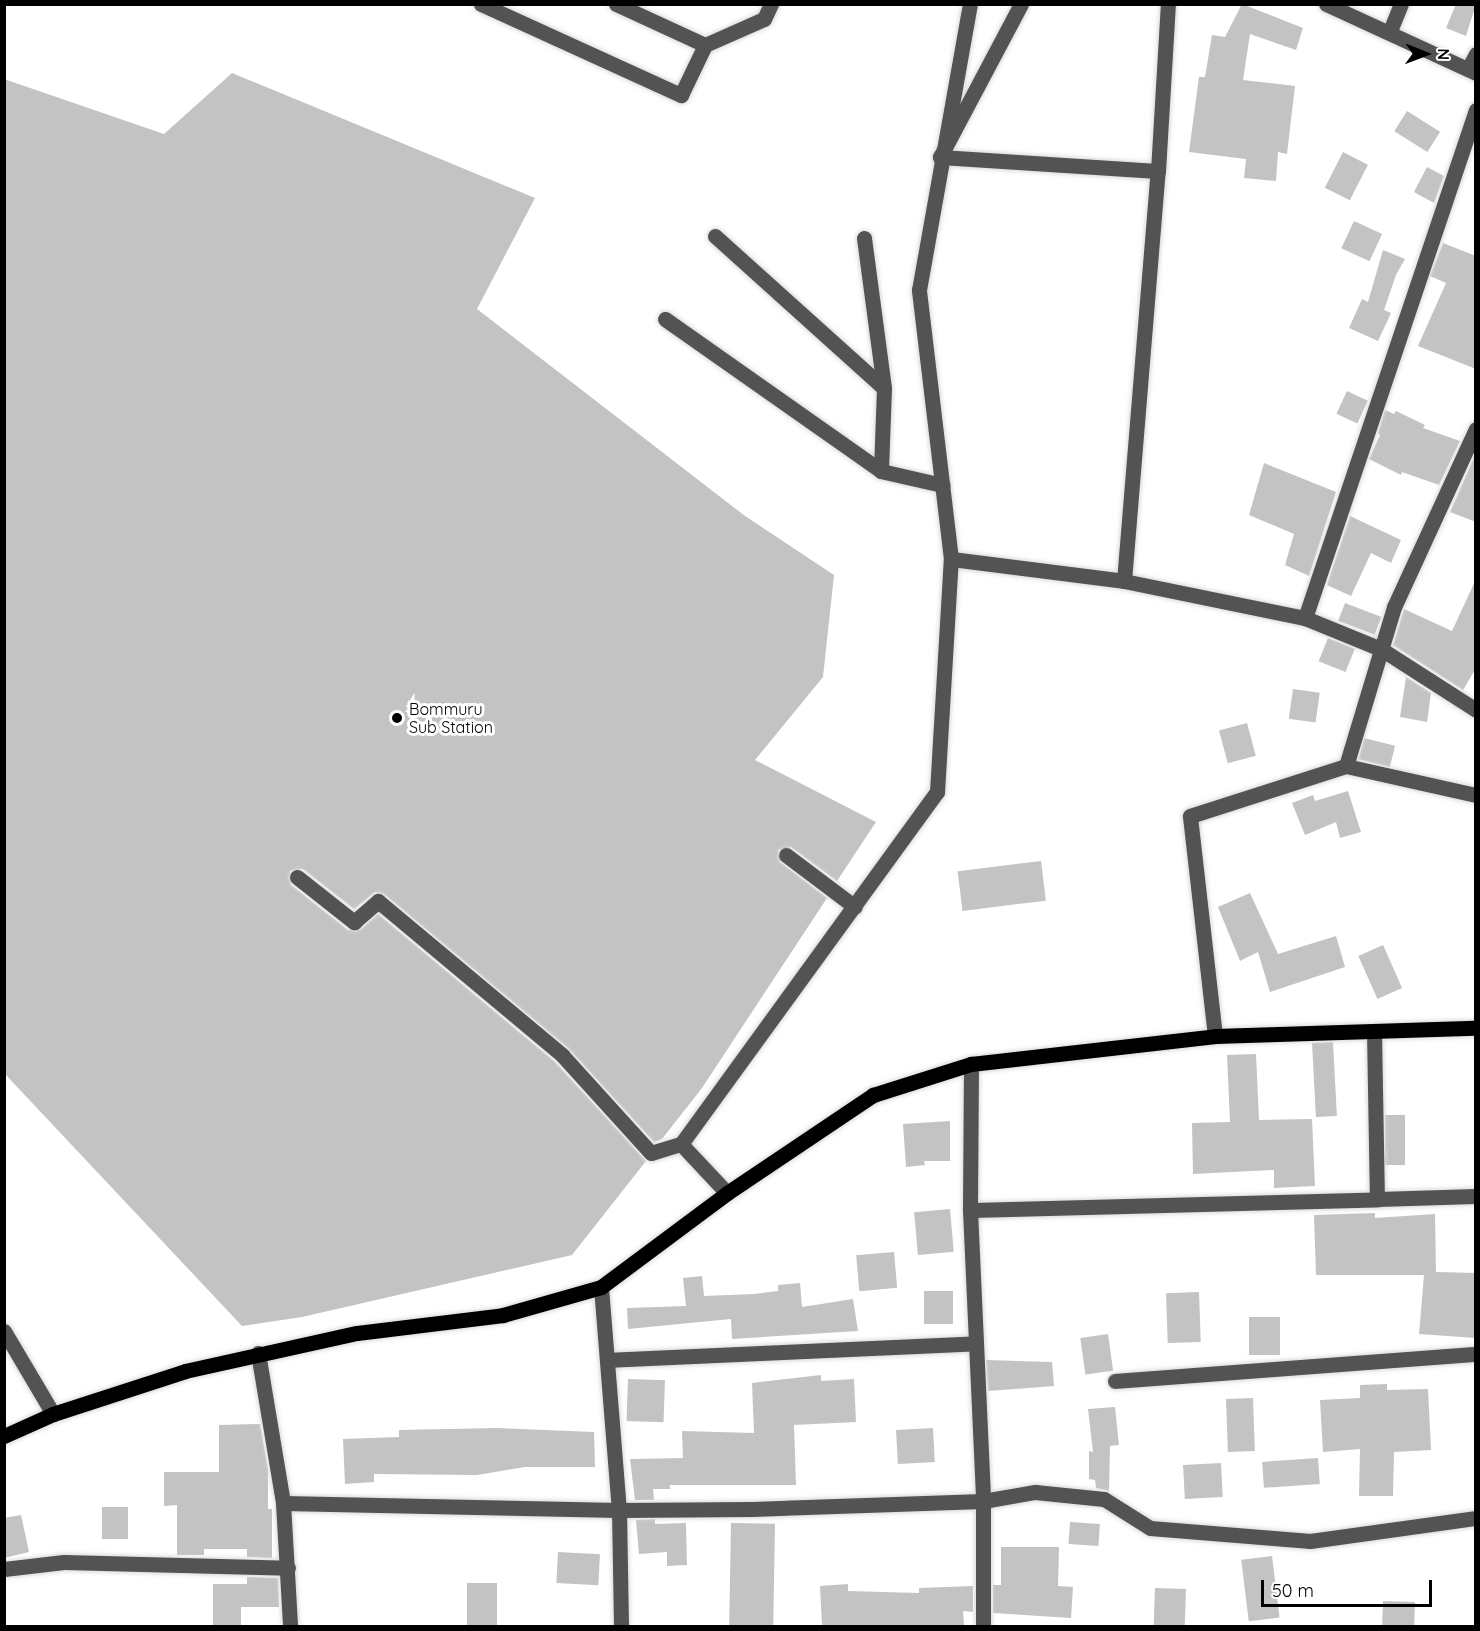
<!DOCTYPE html>
<style>
body{margin:0}
#map{position:relative;width:1480px;height:1631px;overflow:hidden;background:#fff;font-family:Quicksand,sans-serif}
div>[style]{position:absolute}
[style*='--x']{left:calc(var(--x)*1px);top:calc(var(--y)*1px);width:calc(var(--w)*1px);rotate:calc(var(--a)*1deg)}
.building>*{inset:0;background:#c3c3c3;transform-origin:0 0}
.roads{filter:drop-shadow(0 0 2px #dbdbdb) drop-shadow(0 0 2px #dbdbdb)}
.minor>*{height:15px;margin:-7.5px;padding:0 7.5px;transform-origin:7.5px;border-radius:7.5px;background:#535353}
.major>*{height:15px;margin:-7.5px;padding:0 7.5px;transform-origin:7.5px;border-radius:7.5px;background:#000}
.dots>*{width:16px;height:16px;translate:-50% -50%;box-sizing:border-box;border:3px solid #fff;border-radius:50%}
span{translate:-50% -50%;white-space:nowrap;text-align:center;line-height:1.15;-webkit-text-stroke:6px #fff;paint-order:stroke}
.poi-label{font-size:16px;color:#000}
.left{translate:0 -50%;text-align:left}
.frame{position:absolute;inset:0;border:6px solid #000;pointer-events:none}
.north{position:absolute;left:1396px;top:24px;width:60px;height:60px;-webkit-text-stroke:4px #fff;paint-order:stroke;rotate:91deg;font-size:16px;font-weight:700;line-height:24px;text-align:center;color:#000}
.north::after{content:'';display:block;margin:auto;width:21px;height:27px;background:#000;clip-path:polygon(50% 0,100% 100%,50% 72%,0 100%)}
.scale{position:absolute;left:1261px;top:1580px;width:171px;height:27px;box-sizing:border-box;border:3px solid #000;border-top:0;padding-left:8px;font-size:18px;line-height:21px;white-space:nowrap;color:#000;-webkit-text-stroke:4px #fff;paint-order:stroke}
</style>
<div id="map">
<div class="building">
<i style="clip-path:polygon(1242px 4px,1303px 28px,1296px 50px,1250px 34px,1243px 80px,1295px 86px,1287px 154px,1278px 152px,1276px 181px,1244px 178px,1246px 159px,1189px 152px,1199px 77px,1205px 77px,1212px 35px,1225px 37px)"></i>
<i style="clip-path:polygon(1456px 4px,1476px 4px,1466px 36px,1446px 28px)"></i>
<i style="clip-path:polygon(232px 73px,535px 198px,477px 309px,745px 516px,834px 575px,823px 677px,755px 760px,876px 822px,837px 881px,791px 847px,778px 850px,780px 862px,827px 898px,702px 1088px,662px 1139px,654px 1142px,568px 1048px,384px 894px,375px 892px,354px 909px,303px 869px,290px 871px,291px 885px,348px 930px,360px 930px,378px 914px,555px 1062px,646px 1161px,572px 1255px,302px 1317px,242px 1326px,4px 1073px,4px 79px,164px 134px)"></i>
<i style="left:1407px;top:111px;width:39px;height:24px;rotate:32deg"></i>
<i style="left:1343px;top:152px;width:28px;height:40px;rotate:27deg"></i>
<i style="clip-path:polygon(1427px 167px,1444px 176px,1434px 203px,1414px 192px)"></i>
<i style="left:1354px;top:221px;width:31px;height:30px;rotate:25deg"></i>
<i style="clip-path:polygon(1443px 243px,1476px 256px,1476px 369px,1418px 346px,1446px 283px,1430px 276px)"></i>
<i style="clip-path:polygon(1383px 250px,1405px 259px,1396px 275px,1384px 310px,1391px 313px,1378px 341px,1349px 328px,1362px 299px,1368px 302px)"></i>
<i style="left:1347px;top:391px;width:23px;height:25px;rotate:25deg"></i>
<i style="clip-path:polygon(1385px 410px,1394px 414px,1396px 411px,1425px 425px,1423px 428px,1460px 441px,1439px 485px,1402px 472px,1401px 475px,1369px 459px,1380px 435px,1378px 433px)"></i>
<i style="clip-path:polygon(1476px 453px,1476px 522px,1450px 512px)"></i>
<i style="clip-path:polygon(1264px 463px,1336px 492px,1309px 576px,1285px 565px,1294px 534px,1249px 515px)"></i>
<i style="clip-path:polygon(1350px 516px,1401px 540px,1391px 563px,1371px 553px,1351px 596px,1327px 585px)"></i>
<i style="clip-path:polygon(1476px 579px,1476px 668px,1463px 690px,1393px 645px,1404px 609px,1452px 631px)"></i>
<i style="left:1345px;top:603px;width:39px;height:19px;rotate:21deg"></i>
<i style="left:1328px;top:638px;width:29px;height:25px;rotate:22deg"></i>
<i style="clip-path:polygon(1406px 677px,1431px 693px,1427px 722px,1400px 717px)"></i>
<i style="left:1293px;top:689px;width:27px;height:30px;rotate:8deg"></i>
<i style="left:1247px;top:723px;width:34px;height:29px;rotate:75deg"></i>
<i style="left:1364px;top:738px;width:32px;height:22px;rotate:14deg"></i>
<i style="clip-path:polygon(1348px 791px,1361px 832px,1340px 838px,1336px 822px,1305px 835px,1292px 803px,1313px 795px,1315px 801px)"></i>
<i style="left:1041px;top:861px;width:40px;height:84px;rotate:83deg"></i>
<i style="clip-path:polygon(1250px 893px,1278px 954px,1336px 936px,1345px 967px,1270px 992px,1258px 952px,1240px 961px,1218px 907px)"></i>
<i style="left:1383px;top:945px;width:47px;height:27px;rotate:66deg"></i>
<i style="left:1333px;top:1042px;width:74px;height:21px;rotate:87deg"></i>
<i style="clip-path:polygon(1256px 1054px,1259px 1120px,1312px 1119px,1315px 1186px,1274px 1188px,1274px 1170px,1193px 1174px,1192px 1123px,1230px 1122px,1227px 1055px)"></i>
<i style="left:1385px;top:1115px;width:20px;height:50px"></i>
<i style="clip-path:polygon(950px 1121px,950px 1161px,924px 1161px,925px 1165px,906px 1167px,903px 1124px)"></i>
<i style="left:950px;top:1209px;width:43px;height:36px;rotate:85deg"></i>
<i style="clip-path:polygon(1375px 1213px,1375px 1218px,1435px 1214px,1436px 1272px,1476px 1273px,1476px 1338px,1419px 1334px,1424px 1275px,1316px 1275px,1314px 1215px)"></i>
<i style="left:894px;top:1252px;width:36px;height:38px;rotate:85deg"></i>
<i style="clip-path:polygon(702px 1276px,704px 1296px,754px 1294px,778px 1291px,778px 1285px,800px 1283px,802px 1307px,853px 1299px,858px 1331px,732px 1339px,731px 1319px,628px 1329px,627px 1308px,686px 1306px,683px 1278px)"></i>
<i style="left:924px;top:1291px;width:29px;height:33px"></i>
<i style="left:1199px;top:1292px;width:50px;height:33px;rotate:88deg"></i>
<i style="left:1249px;top:1317px;width:31px;height:38px"></i>
<i style="left:1108px;top:1334px;width:37px;height:28px;rotate:82deg"></i>
<i style="clip-path:polygon(986px 1360px,1052px 1362px,1054px 1386px,988px 1391px)"></i>
<i style="clip-path:polygon(821px 1375px,821px 1381px,854px 1379px,856px 1422px,794px 1425px,796px 1485px,670px 1485px,670px 1489px,653px 1489px,654px 1500px,635px 1500px,630px 1459px,683px 1458px,682px 1431px,754px 1433px,752px 1383px)"></i>
<i style="left:628px;top:1379px;width:37px;height:42px;rotate:2deg"></i>
<i style="clip-path:polygon(1387px 1384px,1387px 1390px,1428px 1389px,1431px 1450px,1394px 1452px,1393px 1496px,1359px 1496px,1360px 1449px,1323px 1452px,1320px 1400px,1360px 1398px,1360px 1385px)"></i>
<i style="left:1253px;top:1398px;width:53px;height:27px;rotate:88deg"></i>
<i style="clip-path:polygon(1115px 1407px,1119px 1445px,1110px 1446px,1109px 1491px,1096px 1488px,1095px 1480px,1089px 1479px,1089px 1451px,1093px 1452px,1088px 1409px)"></i>
<i style="clip-path:polygon(260px 1424px,268px 1469px,268px 1509px,272px 1509px,272px 1558px,247px 1557px,247px 1549px,204px 1549px,204px 1555px,177px 1555px,177px 1505px,164px 1506px,164px 1472px,219px 1472px,219px 1425px)"></i>
<i style="clip-path:polygon(497px 1428px,594px 1432px,595px 1467px,525px 1467px,477px 1475px,374px 1474px,374px 1482px,345px 1484px,343px 1439px,399px 1437px,399px 1430px)"></i>
<i style="left:933px;top:1428px;width:34px;height:37px;rotate:87deg"></i>
<i style="left:1318px;top:1458px;width:26px;height:56px;rotate:86deg"></i>
<i style="left:1221px;top:1463px;width:34px;height:38px;rotate:87deg"></i>
<i style="left:102px;top:1507px;width:26px;height:32px"></i>
<i style="clip-path:polygon(21px 1515px,29px 1552px,4px 1558px,4px 1518px)"></i>
<i style="clip-path:polygon(655px 1519px,655px 1524px,686px 1523px,687px 1565px,667px 1566px,667px 1552px,639px 1554px,636px 1520px)"></i>
<i style="left:1070px;top:1522px;width:30px;height:22px;rotate:4deg"></i>
<i style="left:731px;top:1523px;width:44px;height:103px;rotate:1deg"></i>
<i style="clip-path:polygon(1001px 1547px,1059px 1547px,1058px 1586px,1073px 1587px,1071px 1618px,993px 1613px,993px 1585px,1001px 1585px)"></i>
<i style="left:558px;top:1552px;width:42px;height:31px;rotate:3deg"></i>
<i style="left:1272px;top:1556px;width:62px;height:31px;rotate:83deg"></i>
<i style="clip-path:polygon(247px 1577px,278px 1578px,279px 1607px,241px 1607px,241px 1626px,213px 1626px,213px 1584px,247px 1584px)"></i>
<i style="left:467px;top:1583px;width:30px;height:43px"></i>
<i style="clip-path:polygon(848px 1584px,848px 1591px,919px 1593px,919px 1588px,973px 1586px,973px 1612px,963px 1611px,964px 1626px,822px 1625px,820px 1586px)"></i>
<i style="left:1155px;top:1588px;width:31px;height:38px;rotate:2deg"></i>
<i style="left:1383px;top:1601px;width:32px;height:25px;rotate:2deg"></i>
</div>
<div class="roads">
<div class="minor">
<i style="--x:481;--y:4;--w:220;--a:24.5"></i>
<i style="--x:681;--y:95;--w:55;--a:-64.4"></i>
<i style="--x:616;--y:4;--w:98;--a:24.7"></i>
<i style="--x:705;--y:45;--w:64;--a:-23.8"></i>
<i style="--x:764;--y:19;--w:17;--a:-65"></i>
<i style="--x:1021;--y:4;--w:173;--a:117.9"></i>
<i style="--x:940;--y:157;--w:218;--a:3.7"></i>
<i style="--x:1326;--y:4;--w:165;--a:24.7"></i>
<i style="--x:1390;--y:31;--w:29;--a:-68"></i>
<i style="--x:1468;--y:69;--w:17;--a:-62"></i>
<i style="--x:715;--y:236;--w:227;--a:42"></i>
<i style="--x:864;--y:238;--w:151;--a:82.4"></i>
<i style="--x:884;--y:388;--w:83;--a:92.1"></i>
<i style="--x:665;--y:319;--w:264;--a:35.1"></i>
<i style="--x:881;--y:471;--w:63;--a:12.9"></i>
<i style="--x:951;--y:559;--w:174;--a:7.2"></i>
<i style="--x:1124;--y:581;--w:185;--a:11.6"></i>
<i style="--x:1305;--y:618;--w:536;--a:-71.4"></i>
<i style="--x:1124;--y:581;--w:411;--a:-85.3"></i>
<i style="--x:1158;--y:171;--w:167;--a:-86.6"></i>
<i style="--x:1305;--y:618;--w:82;--a:22.2"></i>
<i style="--x:1381;--y:649;--w:113;--a:32.7"></i>
<i style="--x:1346;--y:766;--w:166;--a:-73.2"></i>
<i style="--x:1394;--y:607;--w:196;--a:-65.3"></i>
<i style="--x:786;--y:855;--w:86;--a:37"></i>
<i style="--x:297;--y:877;--w:73;--a:38.3"></i>
<i style="--x:354;--y:922;--w:32;--a:-41"></i>
<i style="--x:378;--y:901;--w:240;--a:39.9"></i>
<i style="--x:562;--y:1055;--w:132;--a:47.8"></i>
<i style="--x:651;--y:1153;--w:31;--a:-17"></i>
<i style="--x:1374;--y:1031;--w:168;--a:89"></i>
<i style="--x:1377;--y:1199;--w:99;--a:-1.7"></i>
<i style="--x:1215;--y:1036;--w:221;--a:-96.5"></i>
<i style="--x:1190;--y:816;--w:164;--a:-17.8"></i>
<i style="--x:1346;--y:766;--w:133;--a:12.6"></i>
<i style="--x:971;--y:1064;--w:146;--a:90.4"></i>
<i style="--x:970;--y:1210;--w:291;--a:87.4"></i>
<i style="--x:983;--y:1501;--w:125;--a:90"></i>
<i style="--x:727;--y:1193;--w:67;--a:-133.2"></i>
<i style="--x:681;--y:1144;--w:435;--a:-54"></i>
<i style="--x:937;--y:792;--w:233;--a:-86.6"></i>
<i style="--x:951;--y:559;--w:271;--a:-96.8"></i>
<i style="--x:919;--y:290;--w:291;--a:-79.9"></i>
<i style="--x:970;--y:1210;--w:407;--a:-1.5"></i>
<i style="--x:601;--y:1287;--w:224;--a:85.4"></i>
<i style="--x:619;--y:1510;--w:116;--a:89"></i>
<i style="--x:4;--y:1331;--w:96;--a:59.4"></i>
<i style="--x:258;--y:1353;--w:152;--a:80.5"></i>
<i style="--x:283;--y:1503;--w:123;--a:86.7"></i>
<i style="--x:607;--y:1360;--w:369;--a:-2.6"></i>
<i style="--x:1115;--y:1381;--w:362;--a:-4.3"></i>
<i style="--x:283;--y:1503;--w:336;--a:1.2"></i>
<i style="--x:619;--y:1510;--w:133;--a:-0.4"></i>
<i style="--x:752;--y:1509;--w:231;--a:-2"></i>
<i style="--x:983;--y:1501;--w:53;--a:-9.8"></i>
<i style="--x:1035;--y:1492;--w:69;--a:5.8"></i>
<i style="--x:1104;--y:1499;--w:54;--a:32.2"></i>
<i style="--x:1150;--y:1528;--w:161;--a:4.6"></i>
<i style="--x:1310;--y:1541;--w:168;--a:-7.9"></i>
<i style="--x:4;--y:1569;--w:60;--a:-6.7"></i>
<i style="--x:64;--y:1562;--w:224;--a:1.5"></i>
</div>
<div class="major">
<i style="--x:4;--y:1436;--w:54;--a:-24.2"></i>
<i style="--x:53;--y:1414;--w:139;--a:-18"></i>
<i style="--x:185;--y:1371;--w:176;--a:-12.5"></i>
<i style="--x:357;--y:1333;--w:147;--a:-7"></i>
<i style="--x:503;--y:1315;--w:102;--a:-15.9"></i>
<i style="--x:601;--y:1287;--w:157;--a:-36.7"></i>
<i style="--x:727;--y:1193;--w:176;--a:-33.9"></i>
<i style="--x:873;--y:1095;--w:103;--a:-17.6"></i>
<i style="--x:971;--y:1064;--w:246;--a:-6.5"></i>
<i style="--x:1215;--y:1036;--w:261;--a:-1.8"></i>
</div>
</div>
<div class="dots">
<i style="left:397px;top:718px;background:#000"></i>
</div>
<div class="poi-label">
<span class="left" style="left:409px;top:718px">Bommuru<br>Sub Station</span>
</div>
<div class="frame"></div>
<div class="north">N</div>
<div class="scale">50 m</div>
</div>
